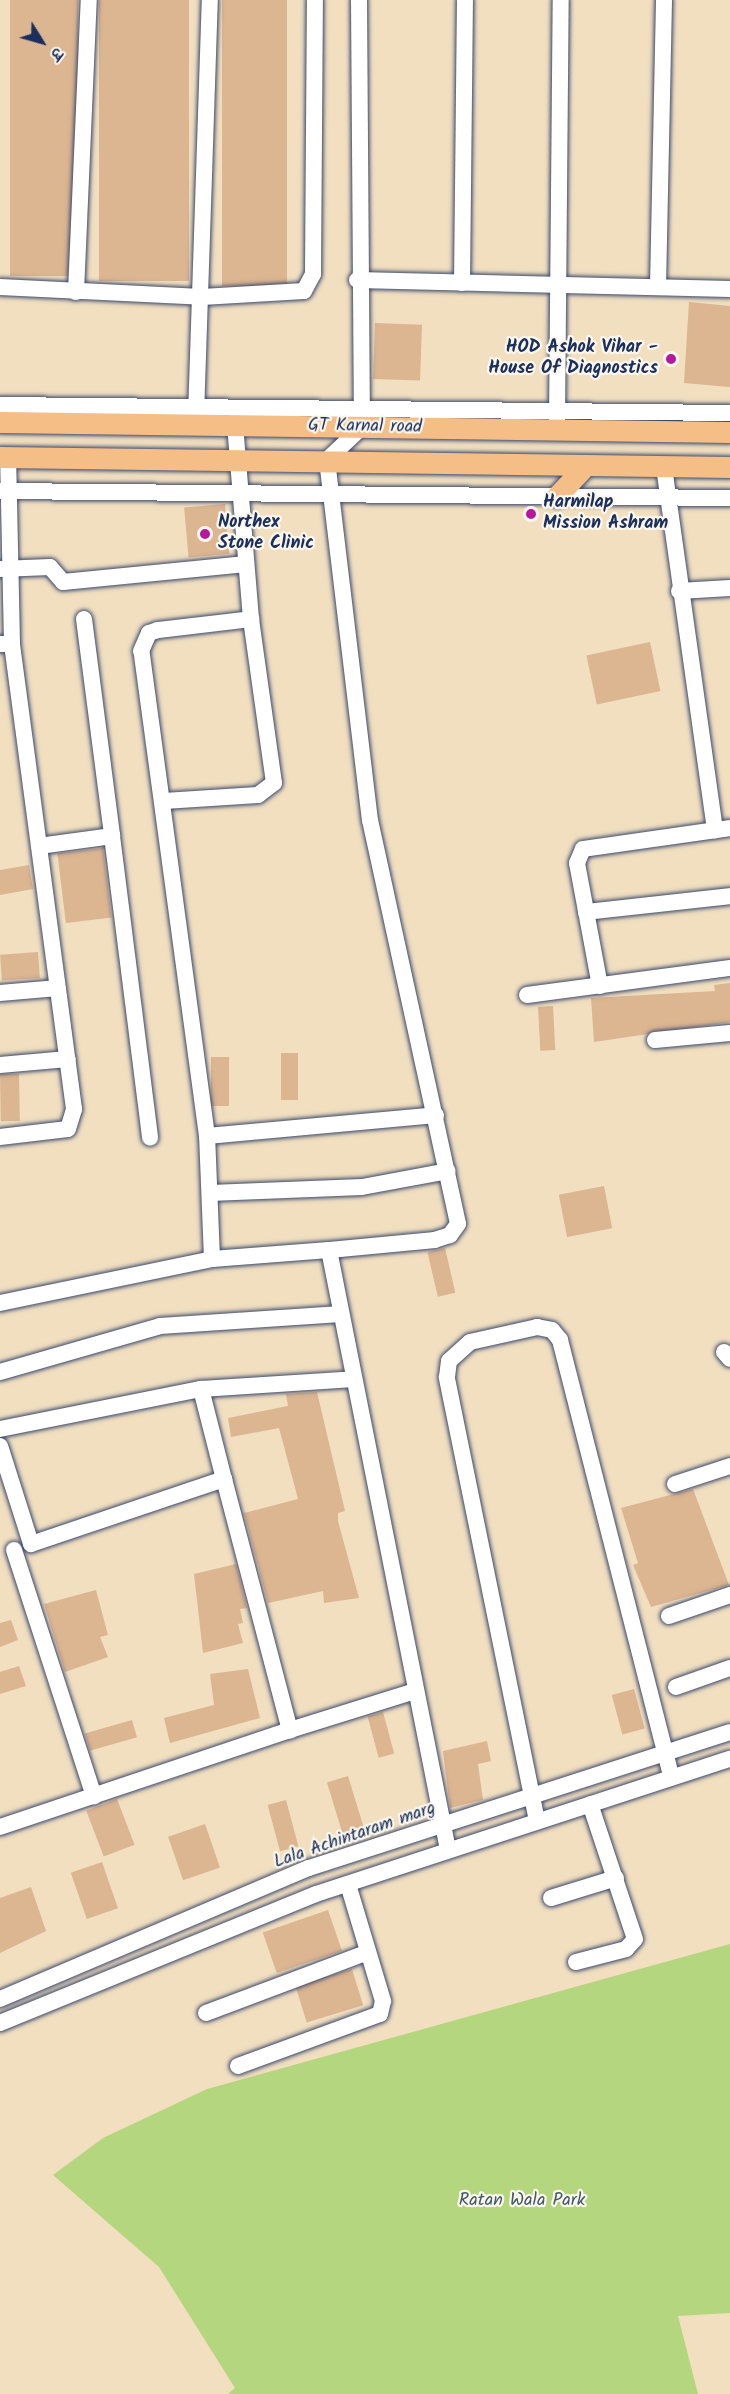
<!DOCTYPE html>
<meta charset="utf-8">
<style>
body{margin:0}
#map{position:relative;width:730px;height:2394px;overflow:hidden;background:#f1dfc0;font-family:Kalam,"Playpen Sans Deva",sans-serif}
div>[style]{position:absolute}
[style*='--x']{left:calc(var(--x)*1px);top:calc(var(--y)*1px);width:calc(var(--w)*1px);rotate:calc(var(--a)*1deg)}
.green>*{inset:0;background:#b4d67e}
.building>*{inset:0;background:#dcb591;transform-origin:0 0}
.roads{filter:drop-shadow(0 0 2px #3b496d) drop-shadow(0 0 2px #3b496d)}
.minor>*{height:16px;margin:-8px;padding:0 8px;transform-origin:8px;border-radius:8px;background:#fff}
.major>*{height:21px;margin:-10.5px;padding:0 10.5px;transform-origin:10.5px;border-radius:10.5px;background:#f5be86}
.dots>*{width:16px;height:16px;translate:-50% -50%;box-sizing:border-box;border:3px solid #fbf7ec;border-radius:50%}
span{translate:-50% -50%;white-space:nowrap;text-align:center;line-height:1.15;-webkit-text-stroke:4.5px #fbf7ec;paint-order:stroke}
.poi-label{font-size:18px;color:#1b2f5e;font-weight:700}
.right{translate:-100% -50%;text-align:right}
.left{translate:0 -50%;text-align:left}
.street-label{font-size:18px;color:#1b2f5e}
.park-label{font-size:18px;color:#415966}
.north{position:absolute;left:12px;top:12px;width:60px;height:60px;-webkit-text-stroke:4px #fbf7ec;paint-order:stroke;rotate:127deg;font-size:16px;font-weight:700;line-height:24px;text-align:center;color:#1b2f5e}
.north::after{content:'';display:block;margin:auto;width:21px;height:27px;background:#1b2f5e;clip-path:polygon(50% 0,100% 100%,50% 72%,0 100%)}
</style>
<div id="map">
<div class="green">
<i style="clip-path:polygon(730px 1944px,730px 2313px,678px 2316px,698px 2394px,228px 2394px,235px 2388px,159px 2267px,53px 2175px,103px 2138px,207px 2089px)"></i>
</div>
<div class="building">
<i style="left:10px;top:0;width:68px;height:276px"></i>
<i style="left:99px;top:0;width:90px;height:281px"></i>
<i style="left:222px;top:0;width:65px;height:286px"></i>
<i style="clip-path:polygon(689px 302px,730px 306px,730px 387px,684px 383px)"></i>
<i style="left:375px;top:323px;width:47px;height:56px;rotate:2deg"></i>
<i style="left:225px;top:504px;width:50px;height:41px;rotate:85deg"></i>
<i style="left:650px;top:642px;width:50px;height:65px;rotate:78deg"></i>
<i style="left:103px;top:848px;width:70px;height:46px;rotate:83deg"></i>
<i style="clip-path:polygon(29px 865px,33px 889px,0 895px,0 870px)"></i>
<i style="left:38px;top:952px;width:26px;height:38px;rotate:86deg"></i>
<i style="clip-path:polygon(730px 983px,730px 1022px,594px 1042px,591px 998px,715px 991px,714px 985px)"></i>
<i style="left:553px;top:1006px;width:44px;height:15px;rotate:87deg"></i>
<i style="left:281px;top:1053px;width:17px;height:47px"></i>
<i style="left:211px;top:1057px;width:18px;height:49px"></i>
<i style="left:19px;top:1074px;width:47px;height:19px;rotate:89deg"></i>
<i style="left:604px;top:1186px;width:43px;height:46px;rotate:79deg"></i>
<i style="left:445px;top:1248px;width:46px;height:18px;rotate:77deg"></i>
<i style="clip-path:polygon(317px 1392px,345px 1511px,338px 1513px,338px 1521px,359px 1598px,324px 1603px,323px 1591px,268px 1603px,244px 1513px,298px 1499px,279px 1428px,231px 1437px,228px 1418px,288px 1406px,286px 1394px)"></i>
<i style="clip-path:polygon(693px 1489px,729px 1585px,651px 1607px,633px 1565px,638px 1563px,621px 1508px)"></i>
<i style="clip-path:polygon(236px 1564px,247px 1608px,240px 1609px,243px 1623px,238px 1624px,243px 1643px,203px 1653px,194px 1574px)"></i>
<i style="clip-path:polygon(96px 1590px,108px 1635px,100px 1637px,108px 1657px,65px 1672px,44px 1604px)"></i>
<i style="clip-path:polygon(11px 1620px,18px 1640px,0 1647px,0 1623px)"></i>
<i style="clip-path:polygon(19px 1666px,26px 1686px,0 1694px,0 1672px)"></i>
<i style="clip-path:polygon(248px 1669px,260px 1718px,170px 1743px,164px 1718px,214px 1705px,210px 1674px)"></i>
<i style="left:634px;top:1689px;width:41px;height:23px;rotate:75deg"></i>
<i style="left:383px;top:1712px;width:43px;height:16px;rotate:75deg"></i>
<i style="left:132px;top:1720px;width:18px;height:49px;rotate:74deg"></i>
<i style="clip-path:polygon(487px 1741px,491px 1761px,478px 1764px,483px 1800px,450px 1808px,443px 1751px)"></i>
<i style="left:348px;top:1776px;width:56px;height:22px;rotate:73deg"></i>
<i style="left:117px;top:1799px;width:49px;height:33px;rotate:69deg"></i>
<i style="left:286px;top:1800px;width:48px;height:19px;rotate:75deg"></i>
<i style="left:205px;top:1824px;width:46px;height:39px;rotate:71deg"></i>
<i style="left:102px;top:1862px;width:49px;height:33px;rotate:71deg"></i>
<i style="clip-path:polygon(31px 1887px,46px 1931px,0 1953px,0 1898px)"></i>
<i style="left:328px;top:1910px;width:43px;height:69px;rotate:71deg"></i>
<i style="left:352px;top:1969px;width:38px;height:59px;rotate:73deg"></i>
</div>
<div class="roads">
<div class="minor">
<i style="--x:359;--y:0;--w:427;--a:89.6"></i>
<i style="--x:362;--y:427;--w:48;--a:136.7"></i>
<i style="--x:327;--y:460;--w:363;--a:83.2"></i>
<i style="--x:370;--y:820;--w:413;--a:77.7"></i>
<i style="--x:458;--y:1224;--w:14;--a:126"></i>
<i style="--x:450;--y:1235;--w:16;--a:162"></i>
<i style="--x:435;--y:1240;--w:106;--a:174.6"></i>
<i style="--x:329;--y:1250;--w:612;--a:78.78"></i>
<i style="--x:357;--y:280;--w:373;--a:1.4"></i>
<i style="--x:462;--y:283;--w:283;--a:-89.4"></i>
<i style="--x:0;--y:287;--w:202;--a:2.8"></i>
<i style="--x:202;--y:297;--w:102;--a:-3.4"></i>
<i style="--x:304;--y:291;--w:19;--a:-62"></i>
<i style="--x:313;--y:274;--w:274;--a:-89.6"></i>
<i style="--x:658;--y:287;--w:287;--a:-88.8"></i>
<i style="--x:76;--y:292;--w:292;--a:-87.5"></i>
<i style="--x:0;--y:405;--w:730;--a:0.63"></i>
<i style="--x:196;--y:416;--w:416;--a:-88.1"></i>
<i style="--x:557;--y:422;--w:422;--a:-89.5"></i>
<i style="--x:664;--y:467;--w:367;--a:82"></i>
<i style="--x:0;--y:491;--w:730;--a:0.55"></i>
<i style="--x:0;--y:569;--w:50;--a:-2.3"></i>
<i style="--x:50;--y:567;--w:20;--a:49"></i>
<i style="--x:63;--y:582;--w:184;--a:-5.6"></i>
<i style="--x:679;--y:591;--w:51;--a:-3.4"></i>
<i style="--x:84;--y:619;--w:219;--a:82.6"></i>
<i style="--x:0;--y:644;--w:12;--a:0"></i>
<i style="--x:12;--y:644;--w:187;--a:-91.2"></i>
<i style="--x:164;--y:801;--w:94;--a:-3.7"></i>
<i style="--x:258;--y:795;--w:20;--a:-37"></i>
<i style="--x:274;--y:783;--w:166;--a:-98"></i>
<i style="--x:251;--y:619;--w:195;--a:-94.7"></i>
<i style="--x:39;--y:846;--w:74;--a:-7.8"></i>
<i style="--x:112;--y:836;--w:304;--a:82.8"></i>
<i style="--x:586;--y:912;--w:145;--a:-6.3"></i>
<i style="--x:600;--y:986;--w:125;--a:-100.6"></i>
<i style="--x:577;--y:863;--w:15;--a:-67"></i>
<i style="--x:583;--y:849;--w:148;--a:-8.1"></i>
<i style="--x:0;--y:993;--w:58;--a:-4.9"></i>
<i style="--x:527;--y:995;--w:205;--a:-7.6"></i>
<i style="--x:655;--y:1040;--w:75;--a:-5.3"></i>
<i style="--x:0;--y:1065;--w:68;--a:-5"></i>
<i style="--x:207;--y:1136;--w:230;--a:-5.2"></i>
<i style="--x:0;--y:1137;--w:68;--a:-6.7"></i>
<i style="--x:68;--y:1129;--w:21;--a:-73"></i>
<i style="--x:74;--y:1109;--w:469;--a:-97.6"></i>
<i style="--x:210;--y:1193;--w:152;--a:-2.3"></i>
<i style="--x:362;--y:1187;--w:87;--a:-10.5"></i>
<i style="--x:212;--y:1259;--w:117;--a:-4.4"></i>
<i style="--x:0;--y:1303;--w:217;--a:-11.7"></i>
<i style="--x:212;--y:1259;--w:123;--a:-92.3"></i>
<i style="--x:207;--y:1136;--w:489;--a:-97.7"></i>
<i style="--x:141;--y:651;--w:20;--a:-66"></i>
<i style="--x:149;--y:633;--w:9;--a:-18"></i>
<i style="--x:158;--y:630;--w:94;--a:-6.7"></i>
<i style="--x:724;--y:1352;--w:9;--a:49"></i>
<i style="--x:0;--y:1372;--w:166;--a:-16"></i>
<i style="--x:160;--y:1326;--w:181;--a:-3.8"></i>
<i style="--x:201;--y:1389;--w:93;--a:75.7"></i>
<i style="--x:0;--y:1429;--w:205;--a:-11.3"></i>
<i style="--x:201;--y:1389;--w:153;--a:-3.7"></i>
<i style="--x:0;--y:1446;--w:103;--a:72.4"></i>
<i style="--x:31;--y:1544;--w:204;--a:-18.6"></i>
<i style="--x:224;--y:1479;--w:260;--a:75.3"></i>
<i style="--x:290;--y:1730;--w:131;--a:-17.3"></i>
<i style="--x:675;--y:1484;--w:58;--a:-18.1"></i>
<i style="--x:14;--y:1550;--w:259;--a:72"></i>
<i style="--x:669;--y:1616;--w:65;--a:-19"></i>
<i style="--x:676;--y:1687;--w:57;--a:-19.4"></i>
<i style="--x:537;--y:1821;--w:453;--a:-101.5"></i>
<i style="--x:447;--y:1377;--w:16;--a:-83"></i>
<i style="--x:449;--y:1361;--w:28;--a:-42"></i>
<i style="--x:470;--y:1342;--w:69;--a:-12.6"></i>
<i style="--x:537;--y:1327;--w:15;--a:11"></i>
<i style="--x:552;--y:1330;--w:13;--a:51"></i>
<i style="--x:560;--y:1340;--w:451;--a:75.7"></i>
<i style="--x:0;--y:1827;--w:306;--a:-18.5"></i>
<i style="--x:551;--y:1898;--w:68;--a:-17.1"></i>
<i style="--x:576;--y:1962;--w:52;--a:-14.6"></i>
<i style="--x:626;--y:1949;--w:13;--a:-48"></i>
<i style="--x:635;--y:1939;--w:142;--a:-108.4"></i>
<i style="--x:0;--y:1999;--w:336;--a:-23"></i>
<i style="--x:309;--y:1868;--w:442;--a:-17.9"></i>
<i style="--x:206;--y:2013;--w:173;--a:-20.6"></i>
<i style="--x:0;--y:2023;--w:341;--a:-22.2"></i>
<i style="--x:316;--y:1894;--w:435;--a:-18.1"></i>
<i style="--x:238;--y:2066;--w:151;--a:-20.1"></i>
<i style="--x:380;--y:2014;--w:13;--a:-77"></i>
<i style="--x:383;--y:2001;--w:122;--a:-106.7"></i>
</div>
<div class="major">
<i style="--x:0;--y:422;--w:730;--a:0.78"></i>
<i style="--x:0;--y:457;--w:730;--a:0.78"></i>
<i style="--x:557;--y:496;--w:42;--a:-46.9"></i>
</div>
</div>
<div class="dots">
<i style="left:671px;top:359px;background:#b5179e"></i>
<i style="left:531px;top:514px;background:#b5179e"></i>
<i style="left:205px;top:534px;background:#b5179e"></i>
</div>
<div class="poi-label">
<span class="right" style="left:658px;top:359px">HOD Ashok Vihar -<br>House Of Diagnostics</span>
<span class="left" style="left:543px;top:514px">Harmilap<br>Mission Ashram</span>
<span class="left" style="left:218px;top:534px">Northex<br>Stone Clinic</span>
</div>
<div class="street-label">
<span style="left:365px;top:427px;rotate:1deg">GT Karnal road</span>
<span style="left:355px;top:1836px;rotate:-19deg">Lala Achintaram marg</span>
</div>
<div class="park-label">
<span style="left:522px;top:2201px">Ratan Wala Park</span>
</div>
<div class="north">उ</div>
</div>
